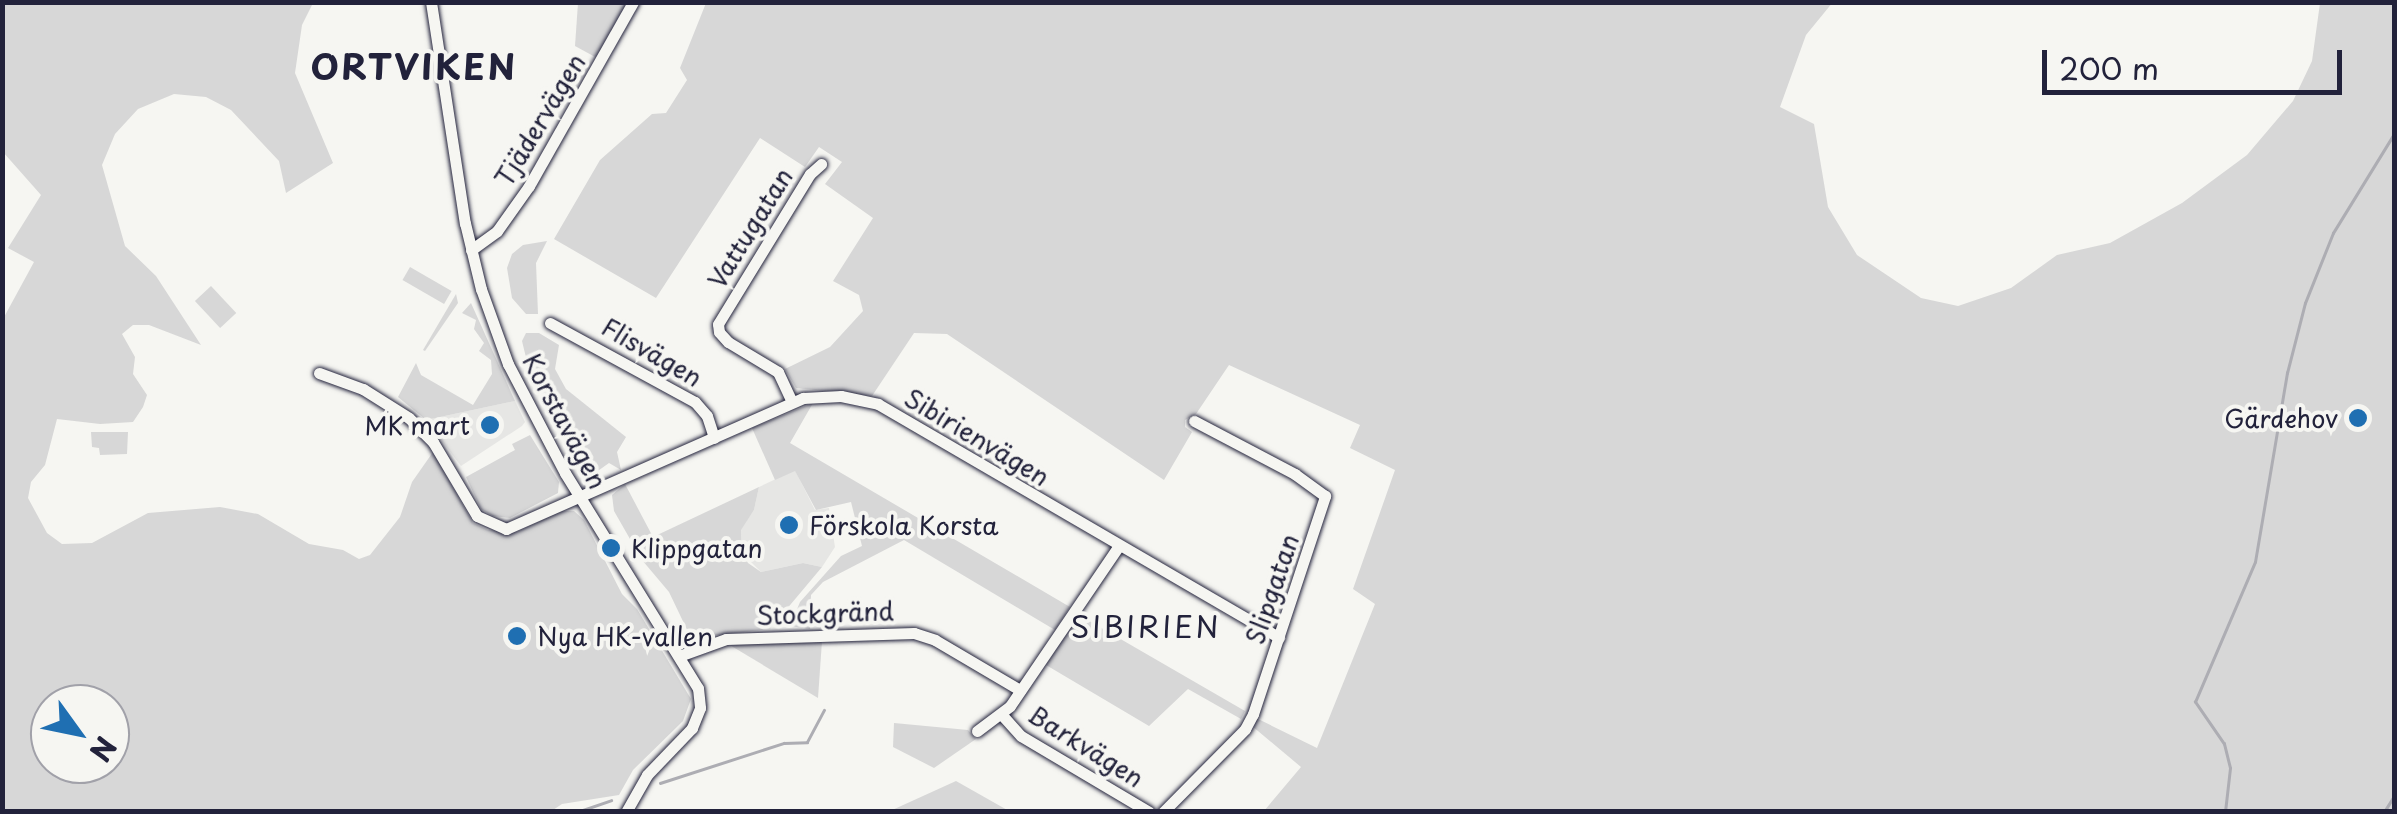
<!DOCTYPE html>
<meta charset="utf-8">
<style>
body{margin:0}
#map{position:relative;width:2397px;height:814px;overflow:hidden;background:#f6f6f2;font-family:"Playpen Sans",sans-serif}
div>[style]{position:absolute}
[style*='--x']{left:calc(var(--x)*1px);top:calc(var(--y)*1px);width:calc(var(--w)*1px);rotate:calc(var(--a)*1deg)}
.built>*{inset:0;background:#e6e6e4}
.green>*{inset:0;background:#d7d7d7;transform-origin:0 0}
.stream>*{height:2.5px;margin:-1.25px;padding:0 1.25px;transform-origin:1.25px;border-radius:1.25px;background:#adadb3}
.roads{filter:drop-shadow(0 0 2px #22223b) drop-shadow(0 0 2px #22223b)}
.minor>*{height:11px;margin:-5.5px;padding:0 5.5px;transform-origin:5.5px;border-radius:5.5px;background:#f6f6f2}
.dots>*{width:28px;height:28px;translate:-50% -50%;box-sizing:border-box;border:5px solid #f6f6f2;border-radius:50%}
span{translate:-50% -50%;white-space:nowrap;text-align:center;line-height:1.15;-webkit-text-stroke:8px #f6f6f2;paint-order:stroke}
.street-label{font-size:25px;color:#22223b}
.poi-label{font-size:25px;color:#22223b}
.right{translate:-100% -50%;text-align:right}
.left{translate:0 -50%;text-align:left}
.quarter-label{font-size:30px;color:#22223b;letter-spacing:2.5px}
.district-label{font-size:35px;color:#22223b;font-weight:700;letter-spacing:2.5px}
.frame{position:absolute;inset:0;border:5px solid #22223b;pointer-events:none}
.north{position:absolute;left:30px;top:684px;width:100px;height:100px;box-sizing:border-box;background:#f6f6f2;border:2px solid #a1a1a9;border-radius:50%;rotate:123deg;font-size:28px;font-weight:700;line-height:40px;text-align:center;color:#22223b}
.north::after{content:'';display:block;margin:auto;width:35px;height:45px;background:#1f6fb2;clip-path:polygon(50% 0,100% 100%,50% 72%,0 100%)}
.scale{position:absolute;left:2042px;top:50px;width:300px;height:45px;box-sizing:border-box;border:5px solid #22223b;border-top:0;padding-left:12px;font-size:30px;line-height:35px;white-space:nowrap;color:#22223b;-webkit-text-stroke:8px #f6f6f2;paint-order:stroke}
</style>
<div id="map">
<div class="built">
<i style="clip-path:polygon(515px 401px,525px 422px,522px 426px,461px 466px,426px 420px)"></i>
<i style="clip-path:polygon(795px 470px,815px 510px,829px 508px,835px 547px,822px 567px,803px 563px,761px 572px,742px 553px,741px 529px,754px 510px,759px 487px)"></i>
</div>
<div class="green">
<i style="clip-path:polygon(1833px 2px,1806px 35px,1780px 107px,1814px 124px,1828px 207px,1857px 255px,1921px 298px,1958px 306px,2011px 288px,2057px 255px,2110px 243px,2182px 203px,2247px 155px,2293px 101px,2312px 61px,2320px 3px,2394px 3px,2394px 811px,1264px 811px,1301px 767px,1252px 726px,1256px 718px,1317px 748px,1375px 604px,1353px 589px,1395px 470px,1350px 448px,1360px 425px,1229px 365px,1196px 414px,1185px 420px,1185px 427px,1192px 432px,1164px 480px,947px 334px,914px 333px,872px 396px,796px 388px,785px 369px,830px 347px,863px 311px,859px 295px,833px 281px,873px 218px,825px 184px,842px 162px,819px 147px,805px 167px,760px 138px,656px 298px,554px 239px,600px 160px,652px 114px,666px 113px,687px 80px,680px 68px,706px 3px)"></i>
<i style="clip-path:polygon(evenodd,2px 3px,313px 3px,302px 25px,295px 73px,333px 163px,286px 193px,279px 161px,231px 110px,206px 97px,174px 94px,138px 109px,115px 134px,102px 165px,125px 246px,156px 276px,201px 345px,149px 325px,133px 325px,122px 334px,135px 357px,133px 374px,147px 395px,143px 407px,133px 422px,100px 424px,57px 419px,45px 465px,31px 482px,28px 498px,47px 533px,62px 544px,92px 543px,148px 513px,220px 507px,258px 514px,309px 544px,343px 550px,359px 559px,370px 555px,400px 517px,412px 482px,433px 452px,473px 523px,488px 530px,517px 532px,561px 511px,574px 511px,584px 520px,622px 594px,637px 609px,691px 699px,683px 721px,633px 770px,619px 795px,562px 804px,550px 812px,3px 811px,3px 319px,34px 262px,8px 248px,41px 195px,3px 152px,2px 3px,50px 704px,110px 704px,110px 764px,50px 764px,50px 704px)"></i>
<i style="clip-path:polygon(578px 3px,627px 3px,597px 58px,575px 46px)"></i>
<i style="clip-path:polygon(547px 241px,536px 263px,538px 314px,526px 314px,512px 298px,507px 268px,512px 254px,523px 245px)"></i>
<i style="left:410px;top:267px;width:48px;height:15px;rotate:30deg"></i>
<i style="left:211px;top:286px;width:37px;height:22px;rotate:47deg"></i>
<i style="clip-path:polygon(456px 294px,458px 303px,425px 351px,423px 350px)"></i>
<i style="clip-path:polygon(471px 303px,515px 401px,426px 420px,398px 397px,416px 363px,421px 375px,473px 405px,492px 374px,491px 360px,479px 351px,484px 343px,474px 329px,476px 320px,462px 313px)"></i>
<i style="clip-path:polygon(526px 333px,539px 333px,559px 345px,555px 369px,566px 389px,626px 437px,617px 452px,621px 470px,609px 463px,595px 473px,573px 448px,530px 374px,522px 341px)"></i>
<i style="clip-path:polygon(813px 403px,790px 443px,1070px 607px,1055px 630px,904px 540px,823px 582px,811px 595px,810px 629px,790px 626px,800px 602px,841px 556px,862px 546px,851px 502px,816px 510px,795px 471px,775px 480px,752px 428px)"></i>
<i style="clip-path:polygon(91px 432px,128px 432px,127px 454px,100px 455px,99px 448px,92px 447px)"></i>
<i style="clip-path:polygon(530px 435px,559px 482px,558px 493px,510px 518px,493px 516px,481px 509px,466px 477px,515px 450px,512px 444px)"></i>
<i style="clip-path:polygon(625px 484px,653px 537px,759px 487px,754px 510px,741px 530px,742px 553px,748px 563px,761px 572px,803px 563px,822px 567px,770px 629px,691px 638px,669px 592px,642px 560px,614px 511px,612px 495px)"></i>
<i style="clip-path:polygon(1079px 615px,1245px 711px,1241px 719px,1188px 689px,1149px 726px,1046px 665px)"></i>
<i style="clip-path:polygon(822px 641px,818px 698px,728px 644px)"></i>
<i style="clip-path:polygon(894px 723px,968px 730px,976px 739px,934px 768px,893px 747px)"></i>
<i style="clip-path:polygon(956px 781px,1009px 811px,890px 811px)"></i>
</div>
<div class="stream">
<i style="--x:660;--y:783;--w:130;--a:-17.9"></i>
<i style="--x:784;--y:743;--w:23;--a:-2"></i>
<i style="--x:807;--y:742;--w:36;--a:-62"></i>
<i style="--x:577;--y:812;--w:36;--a:-19"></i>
<i style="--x:2225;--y:812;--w:44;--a:-83.5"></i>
<i style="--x:2230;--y:768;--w:25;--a:-104"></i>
<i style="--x:2224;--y:744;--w:51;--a:-124.6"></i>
<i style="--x:2195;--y:702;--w:152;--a:-66.8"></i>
<i style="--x:2255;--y:562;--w:192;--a:-80.4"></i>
<i style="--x:2287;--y:373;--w:72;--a:-75.6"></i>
<i style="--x:2305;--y:303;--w:75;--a:-68.2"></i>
<i style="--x:2333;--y:233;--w:116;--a:-58.4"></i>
<i style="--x:2384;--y:812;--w:19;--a:-58"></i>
</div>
<div class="roads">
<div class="minor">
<i style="--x:431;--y:2;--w:224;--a:81.3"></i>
<i style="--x:465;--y:223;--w:68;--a:76.4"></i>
<i style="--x:481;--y:289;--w:80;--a:70.2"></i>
<i style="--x:508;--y:364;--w:123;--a:62.4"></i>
<i style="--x:565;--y:473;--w:253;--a:58.3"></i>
<i style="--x:698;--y:688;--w:20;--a:84"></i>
<i style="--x:700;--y:708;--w:22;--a:112"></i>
<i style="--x:692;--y:728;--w:65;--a:133.8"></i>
<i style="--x:647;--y:775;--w:43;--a:119.6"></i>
<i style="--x:471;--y:250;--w:32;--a:-36"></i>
<i style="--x:497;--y:231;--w:55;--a:-54.6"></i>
<i style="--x:529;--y:186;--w:211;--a:-60.5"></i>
<i style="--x:550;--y:323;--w:165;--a:28.6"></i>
<i style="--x:695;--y:402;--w:18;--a:49"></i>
<i style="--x:707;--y:416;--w:23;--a:72"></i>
<i style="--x:319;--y:373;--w:47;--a:20"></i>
<i style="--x:363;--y:389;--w:54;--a:32.2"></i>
<i style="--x:409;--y:418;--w:34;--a:45"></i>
<i style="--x:433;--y:442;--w:86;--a:59.3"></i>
<i style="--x:477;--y:516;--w:32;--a:24"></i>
<i style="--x:506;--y:529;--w:325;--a:-23.8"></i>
<i style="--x:803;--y:398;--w:38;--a:-3"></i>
<i style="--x:841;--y:396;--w:38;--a:12"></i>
<i style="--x:878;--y:404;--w:464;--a:30.2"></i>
<i style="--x:792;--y:402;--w:33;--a:-115"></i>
<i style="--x:778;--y:372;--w:58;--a:-149"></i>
<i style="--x:728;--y:342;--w:13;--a:-132"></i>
<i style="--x:719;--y:332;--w:8;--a:-97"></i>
<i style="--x:718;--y:324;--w:176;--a:-58.5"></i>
<i style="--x:810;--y:174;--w:15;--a:-42"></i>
<i style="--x:679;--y:656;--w:50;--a:-19.9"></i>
<i style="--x:726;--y:639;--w:188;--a:-1.8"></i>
<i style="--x:914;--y:633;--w:22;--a:18"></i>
<i style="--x:935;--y:640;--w:99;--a:30.5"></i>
<i style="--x:1002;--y:715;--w:28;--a:48"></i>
<i style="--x:1021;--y:736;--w:149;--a:30.7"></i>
<i style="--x:977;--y:731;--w:41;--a:-37.1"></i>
<i style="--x:1010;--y:706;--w:192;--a:-55.8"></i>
<i style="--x:1163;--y:812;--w:117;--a:-45.3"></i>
<i style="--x:1245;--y:729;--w:17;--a:-62"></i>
<i style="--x:1253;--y:714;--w:230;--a:-71.7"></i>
<i style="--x:1325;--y:496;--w:37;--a:-144"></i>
<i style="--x:1295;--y:474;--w:114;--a:-152.3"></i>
</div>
</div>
<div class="dots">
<i style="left:2358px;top:418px;background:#1f6fb2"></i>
<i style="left:490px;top:425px;background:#1f6fb2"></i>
<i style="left:789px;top:525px;background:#1f6fb2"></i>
<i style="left:611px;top:548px;background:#1f6fb2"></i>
<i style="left:517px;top:636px;background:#1f6fb2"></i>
</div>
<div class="street-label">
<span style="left:540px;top:120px;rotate:-59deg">Tjädervägen</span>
<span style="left:750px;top:228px;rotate:-58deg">Vattugatan</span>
<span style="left:652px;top:352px;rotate:30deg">Flisvägen</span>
<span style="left:565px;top:421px;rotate:62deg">Korstavägen</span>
<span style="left:977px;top:437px;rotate:31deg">Sibirienvägen</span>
<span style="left:1272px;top:589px;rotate:-71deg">Slipgatan</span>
<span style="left:825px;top:613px;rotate:-2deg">Stockgränd</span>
<span style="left:1086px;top:746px;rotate:32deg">Barkvägen</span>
</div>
<div class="poi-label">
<span class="right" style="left:2338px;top:418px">Gärdehov</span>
<span class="right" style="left:470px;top:425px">MK mart</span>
<span class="left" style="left:809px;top:525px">Förskola Korsta</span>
<span class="left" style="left:631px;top:548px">Klippgatan</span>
<span class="left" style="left:537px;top:636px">Nya HK-vallen</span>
</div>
<div class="quarter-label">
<span style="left:1146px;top:626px">SIBIRIEN</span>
</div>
<div class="district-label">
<span style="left:414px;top:66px">ORTVIKEN</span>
</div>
<div class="frame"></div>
<div class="north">N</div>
<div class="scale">200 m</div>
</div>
